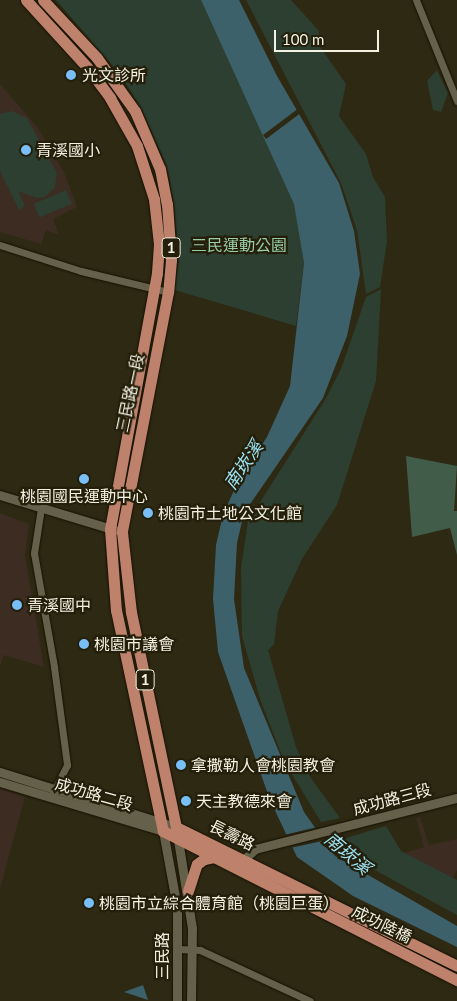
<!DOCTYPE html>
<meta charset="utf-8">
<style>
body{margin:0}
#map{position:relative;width:457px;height:1001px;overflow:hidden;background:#2e2913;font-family:Lato,"Noto Sans TC",sans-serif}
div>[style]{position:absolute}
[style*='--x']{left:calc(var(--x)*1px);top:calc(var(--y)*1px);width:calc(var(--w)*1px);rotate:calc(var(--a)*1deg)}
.education>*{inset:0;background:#3c2c22}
.green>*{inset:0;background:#2c3f31;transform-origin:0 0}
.forest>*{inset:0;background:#415c49}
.water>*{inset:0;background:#3c616b}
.pier>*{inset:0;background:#2e2913;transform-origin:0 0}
.roads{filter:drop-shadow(0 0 1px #161100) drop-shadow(0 0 1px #161100)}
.minor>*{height:7px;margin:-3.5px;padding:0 3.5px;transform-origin:3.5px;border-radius:3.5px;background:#656049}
.tertiary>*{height:9px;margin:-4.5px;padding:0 4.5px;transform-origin:4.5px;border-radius:4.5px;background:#656049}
.primary>*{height:11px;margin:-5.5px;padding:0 5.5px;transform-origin:5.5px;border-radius:5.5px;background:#be826c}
.dots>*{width:14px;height:14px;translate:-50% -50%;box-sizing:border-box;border:2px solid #241f0a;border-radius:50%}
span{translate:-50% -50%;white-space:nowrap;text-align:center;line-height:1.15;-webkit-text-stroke:4.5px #241f0a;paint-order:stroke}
.shield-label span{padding:1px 4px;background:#241f0a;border:1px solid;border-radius:4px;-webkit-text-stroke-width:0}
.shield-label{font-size:15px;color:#f4f1e3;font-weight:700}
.poi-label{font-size:16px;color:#f4f1e3}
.left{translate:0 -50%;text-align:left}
.park-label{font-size:16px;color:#99cda8}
.street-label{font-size:16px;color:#f4f1e3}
.water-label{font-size:18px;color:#9de4f6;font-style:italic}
.scale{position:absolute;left:274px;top:30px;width:105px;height:22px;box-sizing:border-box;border:2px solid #f4f1e3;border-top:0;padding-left:6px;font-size:15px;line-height:18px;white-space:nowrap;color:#f4f1e3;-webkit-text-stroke:4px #241f0a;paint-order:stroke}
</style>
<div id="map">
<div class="education">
<i style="clip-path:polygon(0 84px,38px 128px,64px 172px,77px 207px,53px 219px,59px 235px,46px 230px,41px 244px,0 232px)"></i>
<i style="clip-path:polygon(0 513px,29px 524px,25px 555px,44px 667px,4px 655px,0 667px)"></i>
<i style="clip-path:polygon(0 789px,25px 797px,0 889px)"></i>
<i style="clip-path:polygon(420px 817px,429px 845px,457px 839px,457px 870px,453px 879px,404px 853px,424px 847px,416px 818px)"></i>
</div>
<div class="green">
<i style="clip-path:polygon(56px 0,201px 0,295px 204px,304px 263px,296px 326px,175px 290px,179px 260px,174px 203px,167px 166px,141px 107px,119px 73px)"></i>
<i style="clip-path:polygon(246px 0,291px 0,319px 31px,318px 44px,346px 84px,339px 116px,366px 154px,373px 177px,385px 197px,387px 241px,380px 287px,366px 294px,357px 230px,341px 183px)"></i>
<i style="clip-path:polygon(437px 70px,448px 93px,441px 112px,433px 110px,427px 81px)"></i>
<i style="clip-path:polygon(12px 111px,27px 118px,57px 173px,55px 187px,45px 197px,37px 198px,18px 191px,25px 206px,19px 210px,0 171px,0 114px)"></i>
<i style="left:66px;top:190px;width:15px;height:35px;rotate:67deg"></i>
<i style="clip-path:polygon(381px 289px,376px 381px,337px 505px,302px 559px,278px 611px,274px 644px,268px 650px,296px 747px,310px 777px,340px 818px,321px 822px,285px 763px,261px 702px,242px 636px,241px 568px,248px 521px,325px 400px,341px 369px,366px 297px)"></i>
<i style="clip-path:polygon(386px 826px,401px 851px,457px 880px,457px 915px,351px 857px,336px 841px)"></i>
</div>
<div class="forest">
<i style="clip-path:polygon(406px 456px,457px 466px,454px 511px,457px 511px,457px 555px,450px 528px,412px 537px)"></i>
</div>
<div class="water">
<i style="clip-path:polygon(201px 0,239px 0,277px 76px,339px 183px,354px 231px,360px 274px,347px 336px,323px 398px,244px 513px,237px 543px,234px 599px,244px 668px,304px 812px,335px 856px,457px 926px,457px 947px,353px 896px,297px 857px,270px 800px,218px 652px,213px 599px,216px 545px,223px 515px,239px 479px,267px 437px,290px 386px,304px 263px,294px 204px)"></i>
<i style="clip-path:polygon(143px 985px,148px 1000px,124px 992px)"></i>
</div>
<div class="pier">
<i style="left:299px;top:108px;width:5px;height:45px;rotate:53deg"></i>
<i style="clip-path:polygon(318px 827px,327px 840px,290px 848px,284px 835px)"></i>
</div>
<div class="roads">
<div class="minor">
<i style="--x:416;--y:0;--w:109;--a:67.9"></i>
<i style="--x:0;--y:245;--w:85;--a:17.8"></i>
<i style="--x:81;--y:271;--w:89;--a:13.6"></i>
<i style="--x:41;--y:508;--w:46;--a:98.8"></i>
<i style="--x:34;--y:553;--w:116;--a:80"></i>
<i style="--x:54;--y:667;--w:99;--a:82.4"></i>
<i style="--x:67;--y:765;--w:31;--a:117"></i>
<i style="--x:179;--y:949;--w:21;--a:3"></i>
<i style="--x:200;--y:950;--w:121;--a:24.9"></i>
</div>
<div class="tertiary">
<i style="--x:0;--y:495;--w:120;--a:16.9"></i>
<i style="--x:0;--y:772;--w:184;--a:17.4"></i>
<i style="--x:176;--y:827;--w:102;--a:81"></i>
<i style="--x:192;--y:928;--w:73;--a:90.8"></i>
<i style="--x:0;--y:782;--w:170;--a:16.7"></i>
<i style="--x:163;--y:831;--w:77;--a:79.6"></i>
<i style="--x:177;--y:907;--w:94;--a:90"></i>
<i style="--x:240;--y:863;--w:21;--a:-43"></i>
<i style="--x:255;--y:849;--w:208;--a:-14.2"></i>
</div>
<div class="primary">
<i style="--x:26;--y:0;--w:91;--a:47.7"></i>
<i style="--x:87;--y:67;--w:39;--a:53"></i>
<i style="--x:110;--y:98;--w:55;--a:60.6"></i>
<i style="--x:137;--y:146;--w:56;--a:72.2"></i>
<i style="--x:154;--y:199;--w:45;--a:83.7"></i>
<i style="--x:159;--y:244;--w:29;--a:94"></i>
<i style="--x:157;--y:273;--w:260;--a:100.4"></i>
<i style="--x:110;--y:529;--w:81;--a:85.8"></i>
<i style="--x:116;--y:610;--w:226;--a:78"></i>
<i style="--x:163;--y:831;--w:330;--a:26.9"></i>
<i style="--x:43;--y:0;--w:79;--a:47"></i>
<i style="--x:97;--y:58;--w:65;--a:54.4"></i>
<i style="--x:135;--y:111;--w:63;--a:66.7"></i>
<i style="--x:160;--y:169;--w:36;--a:79"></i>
<i style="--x:167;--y:204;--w:56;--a:85.9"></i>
<i style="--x:171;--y:260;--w:32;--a:95"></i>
<i style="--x:168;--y:292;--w:244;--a:100.9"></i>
<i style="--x:122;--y:532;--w:81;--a:83.6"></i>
<i style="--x:131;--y:612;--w:220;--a:78.2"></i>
<i style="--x:176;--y:827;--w:313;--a:26.3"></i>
<i style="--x:188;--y:891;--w:28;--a:-72"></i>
<i style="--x:197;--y:864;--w:9;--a:-36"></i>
<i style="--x:204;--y:859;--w:10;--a:-11"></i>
</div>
</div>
<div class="dots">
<i style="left:71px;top:75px;background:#78bff7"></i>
<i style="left:26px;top:150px;background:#78bff7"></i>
<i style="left:84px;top:479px;background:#78bff7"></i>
<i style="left:148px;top:513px;background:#78bff7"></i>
<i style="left:17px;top:605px;background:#78bff7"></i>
<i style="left:84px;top:644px;background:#78bff7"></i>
<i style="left:181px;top:765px;background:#78bff7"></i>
<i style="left:186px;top:801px;background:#78bff7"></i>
<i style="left:89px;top:903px;background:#78bff7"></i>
</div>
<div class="shield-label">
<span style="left:171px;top:248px">1</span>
<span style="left:145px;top:680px">1</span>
</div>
<div class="poi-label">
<span class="left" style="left:82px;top:75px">光文診所</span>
<span class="left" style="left:36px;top:150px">青溪國小</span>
<span style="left:84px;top:496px">桃園國民運動中心</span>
<span class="left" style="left:158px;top:513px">桃園市土地公文化館</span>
<span class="left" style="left:27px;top:605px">青溪國中</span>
<span class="left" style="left:94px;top:644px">桃園市議會</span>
<span class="left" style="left:191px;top:765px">拿撒勒人會桃園教會</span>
<span class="left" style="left:196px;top:801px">天主教德來會</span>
<span class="left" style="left:99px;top:903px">桃園市立綜合體育館（桃園巨蛋）</span>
</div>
<div class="park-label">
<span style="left:239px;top:245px">三民運動公園</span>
</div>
<div class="street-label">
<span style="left:130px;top:393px;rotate:-78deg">三民路一段</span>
<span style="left:94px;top:794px;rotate:16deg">成功路二段</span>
<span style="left:392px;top:799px;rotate:-15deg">成功路三段</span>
<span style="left:232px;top:835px;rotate:26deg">長壽路</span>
<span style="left:382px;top:924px;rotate:26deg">成功陸橋</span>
<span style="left:162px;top:956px;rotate:-90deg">三民路</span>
</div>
<div class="water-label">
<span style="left:243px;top:465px;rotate:-56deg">南崁溪</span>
<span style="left:348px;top:853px;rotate:40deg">南崁溪</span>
</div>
<div class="scale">100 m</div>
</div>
